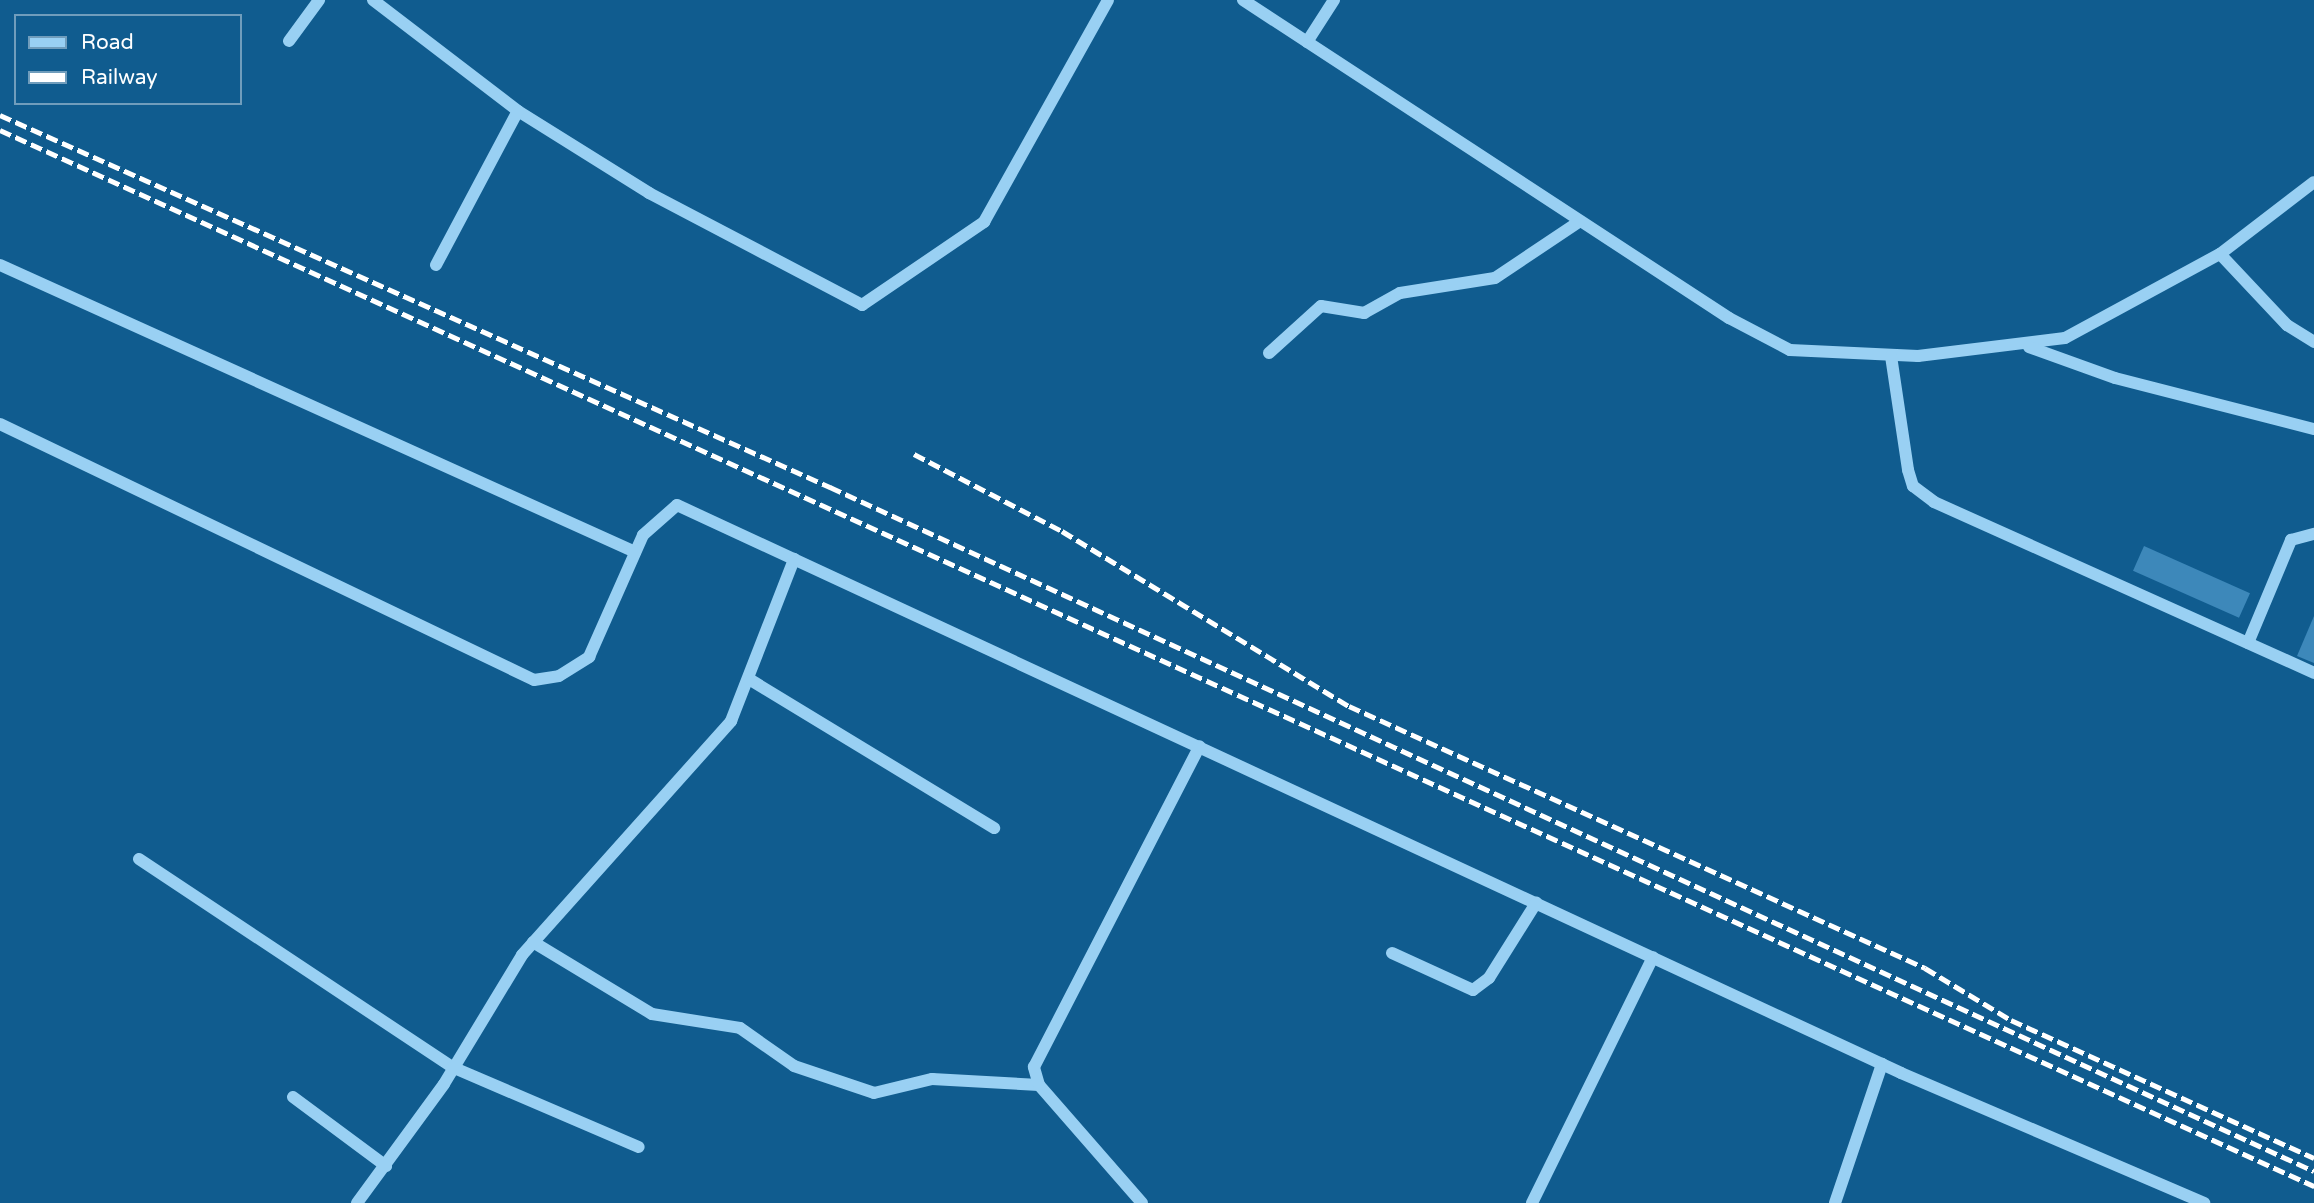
<!DOCTYPE html>
<style>
body{margin:0}
#map{position:relative;width:2314px;height:1203px;overflow:hidden;background:#105c8f;font-family:"Varela Round",sans-serif}
div>[style]{position:absolute}
[style*='--x']{left:calc(var(--x)*1px);top:calc(var(--y)*1px);width:calc(var(--w)*1px);rotate:calc(var(--a)*1deg)}
.building>*{inset:0;background:#3d88ba;transform-origin:0 0}
.minor>*{height:12px;margin:-6px;padding:0 6px;transform-origin:6px;border-radius:6px;background:#99d0f3}
.rail>*{height:5px;margin-top:-2.5px;transform-origin:0;background:repeating-linear-gradient(90deg,#fff 0 12px,transparent 0 17px)}
span{translate:-50% -50%;white-space:nowrap;text-align:center;line-height:1.15;-webkit-text-stroke:6px #105c8f;paint-order:stroke}
.legend{position:absolute;left:14px;top:14px;width:228px;height:91px;box-sizing:border-box;background:#105c8f;border:2px solid #709dbc;margin:0;padding:9px 12px;list-style:none;font-size:21px;color:#fff}
.legend li{display:flex;align-items:center;gap:14px;height:35px}
.legend b{width:35px;border:2px solid #709dbc}
</style>
<div id="map">
<div class="building">
<i style="left:2144px;top:546px;width:116px;height:27px;rotate:24deg"></i>
<i style="clip-path:polygon(2314px 616px,2314px 663px,2297px 656px)"></i>
</div>
<div class="minor">
<i style="--x:373;--y:0;--w:183;--a:37.4"></i>
<i style="--x:518;--y:111;--w:155;--a:32"></i>
<i style="--x:649;--y:193;--w:241;--a:27.7"></i>
<i style="--x:862;--y:305;--w:148;--a:-34.2"></i>
<i style="--x:984;--y:222;--w:254;--a:-60.8"></i>
<i style="--x:1243;--y:0;--w:581;--a:33.2"></i>
<i style="--x:1729;--y:318;--w:69;--a:27.7"></i>
<i style="--x:1790;--y:350;--w:128;--a:2.7"></i>
<i style="--x:1918;--y:356;--w:148;--a:-7"></i>
<i style="--x:2065;--y:338;--w:176;--a:-28.5"></i>
<i style="--x:2220;--y:254;--w:118;--a:-37.5"></i>
<i style="--x:289;--y:41;--w:51;--a:-53.8"></i>
<i style="--x:1307;--y:42;--w:50;--a:-57.3"></i>
<i style="--x:2220;--y:254;--w:98;--a:46.7"></i>
<i style="--x:2287;--y:325;--w:32;--a:32"></i>
<i style="--x:0;--y:265;--w:697;--a:24.32"></i>
<i style="--x:436;--y:265;--w:174;--a:-62"></i>
<i style="--x:2029;--y:347;--w:91;--a:19.8"></i>
<i style="--x:2115;--y:378;--w:205;--a:14.4"></i>
<i style="--x:1269;--y:353;--w:70;--a:-42.1"></i>
<i style="--x:1321;--y:306;--w:44;--a:9.2"></i>
<i style="--x:1364;--y:313;--w:41;--a:-29.1"></i>
<i style="--x:1400;--y:293;--w:96;--a:-9"></i>
<i style="--x:1495;--y:278;--w:102;--a:-33.8"></i>
<i style="--x:1891;--y:356;--w:115;--a:81.5"></i>
<i style="--x:1908;--y:470;--w:17;--a:73"></i>
<i style="--x:1913;--y:486;--w:26;--a:37"></i>
<i style="--x:1934;--y:502;--w:417;--a:24.2"></i>
<i style="--x:0;--y:424;--w:592;--a:25.61"></i>
<i style="--x:534;--y:680;--w:25;--a:-9"></i>
<i style="--x:559;--y:676;--w:36;--a:-32"></i>
<i style="--x:589;--y:657;--w:133;--a:-66.1"></i>
<i style="--x:643;--y:535;--w:45;--a:-41.4"></i>
<i style="--x:677;--y:505;--w:1349;--a:24.89"></i>
<i style="--x:1901;--y:1073;--w:330;--a:23.2"></i>
<i style="--x:2248;--y:643;--w:112;--a:-67.3"></i>
<i style="--x:2291;--y:540;--w:24;--a:-15"></i>
<i style="--x:749;--y:679;--w:287;--a:31.3"></i>
<i style="--x:139;--y:859;--w:376;--a:33.6"></i>
<i style="--x:452;--y:1067;--w:203;--a:23.2"></i>
<i style="--x:533;--y:942;--w:139;--a:31.2"></i>
<i style="--x:652;--y:1014;--w:89;--a:9"></i>
<i style="--x:740;--y:1028;--w:66;--a:35.1"></i>
<i style="--x:794;--y:1066;--w:84;--a:18.6"></i>
<i style="--x:874;--y:1093;--w:60;--a:-13.6"></i>
<i style="--x:932;--y:1079;--w:107;--a:3.2"></i>
<i style="--x:1392;--y:953;--w:89;--a:24.6"></i>
<i style="--x:1473;--y:990;--w:20;--a:-37"></i>
<i style="--x:1489;--y:978;--w:89;--a:-57.9"></i>
<i style="--x:293;--y:1097;--w:116;--a:36.6"></i>
<i style="--x:357;--y:1203;--w:147;--a:-53.8"></i>
<i style="--x:444;--y:1084;--w:151;--a:-58.8"></i>
<i style="--x:522;--y:955;--w:314;--a:-48.2"></i>
<i style="--x:731;--y:721;--w:174;--a:-68.7"></i>
<i style="--x:1142;--y:1203;--w:157;--a:-131.1"></i>
<i style="--x:1039;--y:1085;--w:19;--a:-106"></i>
<i style="--x:1034;--y:1067;--w:361;--a:-62.7"></i>
<i style="--x:1532;--y:1203;--w:274;--a:-63.8"></i>
<i style="--x:1835;--y:1203;--w:147;--a:-71.3"></i>
</div>
<div class="rail">
<i style="--x:0;--y:115;--w:910;--a:24.14"></i>
<i style="--x:830;--y:487;--w:1634;--a:24.75"></i>
<i style="--x:0;--y:130;--w:2544;--a:24.53"></i>
<i style="--x:914;--y:454;--w:167;--a:27.5"></i>
<i style="--x:1062;--y:531;--w:336;--a:31.4"></i>
<i style="--x:1349;--y:706;--w:633;--a:24.46"></i>
<i style="--x:1925;--y:968;--w:100;--a:31.2"></i>
<i style="--x:2011;--y:1020;--w:333;--a:24.5"></i>
</div>
<ul class="legend">
<li><b style="height:9px;background:#99d0f3"></b>Road</li>
<li><b style="height:9px;background:#fff"></b>Railway</li>
</ul>
</div>
